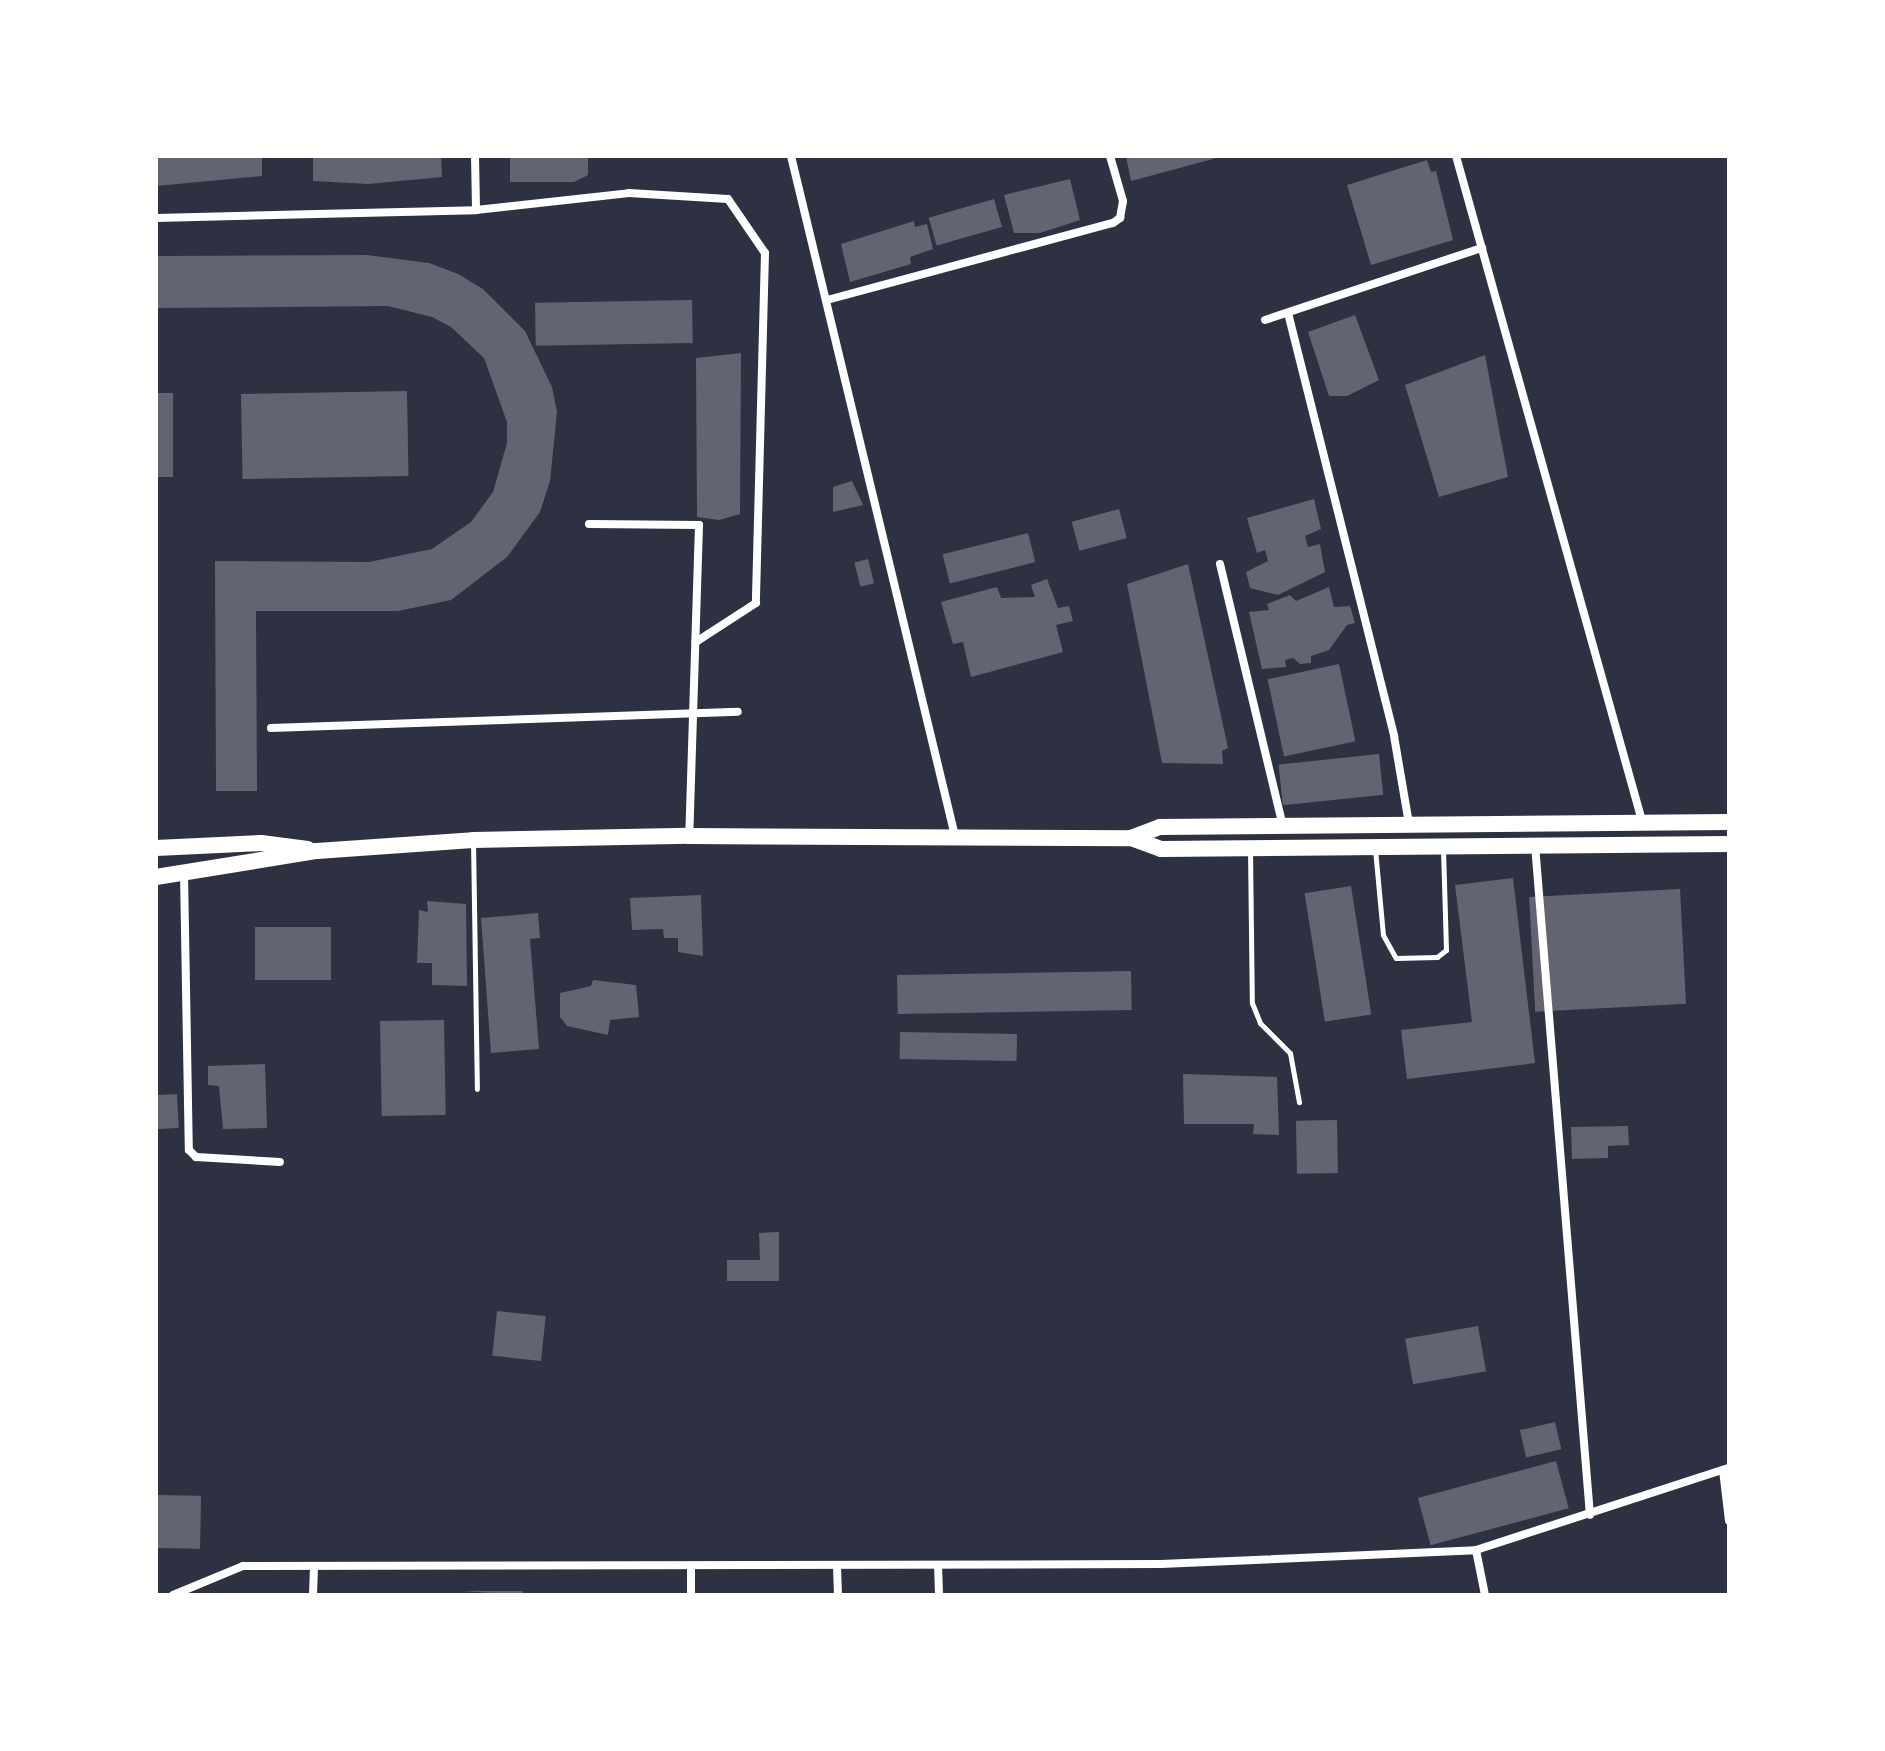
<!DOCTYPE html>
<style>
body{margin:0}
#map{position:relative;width:1885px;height:1751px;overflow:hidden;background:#2d3142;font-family:Raleway,sans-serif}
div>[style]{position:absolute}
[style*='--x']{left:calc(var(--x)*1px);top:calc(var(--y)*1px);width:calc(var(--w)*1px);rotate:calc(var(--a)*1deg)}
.building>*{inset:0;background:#626471;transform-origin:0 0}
.service>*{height:5px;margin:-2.5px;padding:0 2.5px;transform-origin:2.5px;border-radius:2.5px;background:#fff}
.minor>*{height:8px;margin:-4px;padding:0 4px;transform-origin:4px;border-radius:4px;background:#fff}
.secondary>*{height:16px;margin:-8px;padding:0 8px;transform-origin:8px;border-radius:8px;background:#fff}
span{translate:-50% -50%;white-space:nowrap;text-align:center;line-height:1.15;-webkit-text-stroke:8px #fff;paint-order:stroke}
.frame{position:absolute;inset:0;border:158px solid #fff;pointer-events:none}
</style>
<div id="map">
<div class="building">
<i style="clip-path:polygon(156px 156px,262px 156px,262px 176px,156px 186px)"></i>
<i style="clip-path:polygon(313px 156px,441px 156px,442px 177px,368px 184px,313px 181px)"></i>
<i style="clip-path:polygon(510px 156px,588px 156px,588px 175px,574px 182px,510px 182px)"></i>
<i style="clip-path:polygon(1126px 156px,1213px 156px,1213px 159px,1131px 181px)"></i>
<i style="clip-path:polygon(1427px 160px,1431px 172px,1436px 171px,1453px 240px,1371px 265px,1347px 185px)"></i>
<i style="clip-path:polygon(1070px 179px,1080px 220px,1040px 233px,1014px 233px,1004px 195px)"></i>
<i style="left:994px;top:199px;width:29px;height:68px;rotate:74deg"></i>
<i style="clip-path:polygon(914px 221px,915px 227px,927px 224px,933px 249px,910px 257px,911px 264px,850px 282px,841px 244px)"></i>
<i style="clip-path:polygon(367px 255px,429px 263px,458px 274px,483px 289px,525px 331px,552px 387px,557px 412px,550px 481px,540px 512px,507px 557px,451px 600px,398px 611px,256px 611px,257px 791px,216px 791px,215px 561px,369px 562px,432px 549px,471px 522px,493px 492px,507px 443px,507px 422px,484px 358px,451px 327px,432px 317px,388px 306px,156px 308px,156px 256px)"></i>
<i style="left:692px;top:300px;width:43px;height:157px;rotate:89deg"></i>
<i style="clip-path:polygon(1355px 315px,1379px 380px,1347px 396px,1329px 396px,1308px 332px)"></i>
<i style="clip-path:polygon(741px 353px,740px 514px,719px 520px,697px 517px,696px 358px)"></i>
<i style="clip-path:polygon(1485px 355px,1508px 477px,1439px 497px,1405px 385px)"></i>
<i style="left:407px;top:391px;width:85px;height:166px;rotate:89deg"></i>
<i style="left:156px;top:393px;width:17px;height:84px"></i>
<i style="clip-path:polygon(852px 481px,863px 505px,833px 512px,833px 487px)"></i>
<i style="clip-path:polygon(1314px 499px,1321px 529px,1305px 536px,1308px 547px,1320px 544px,1325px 572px,1278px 595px,1250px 588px,1246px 572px,1268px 561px,1265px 550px,1257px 553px,1247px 518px)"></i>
<i style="left:1119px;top:509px;width:30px;height:49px;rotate:75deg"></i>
<i style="left:1028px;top:533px;width:30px;height:88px;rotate:76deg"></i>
<i style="left:868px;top:559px;width:25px;height:14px;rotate:76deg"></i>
<i style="clip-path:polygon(1188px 564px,1228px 748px,1222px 751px,1223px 764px,1162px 763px,1127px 584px)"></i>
<i style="clip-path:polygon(1047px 579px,1058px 608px,1069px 606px,1073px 621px,1056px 625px,1063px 652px,971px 677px,963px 642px,953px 644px,941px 602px,997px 587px,1001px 598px,1035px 597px,1031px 585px)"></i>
<i style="clip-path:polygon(1329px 587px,1334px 607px,1350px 606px,1355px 623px,1347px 625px,1329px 650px,1311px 656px,1311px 663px,1300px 664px,1293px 658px,1285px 660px,1286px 667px,1262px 669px,1249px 612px,1269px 610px,1267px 604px,1290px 595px,1296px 601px)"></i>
<i style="left:1339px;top:664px;width:79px;height:73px;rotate:78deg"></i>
<i style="left:1379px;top:754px;width:41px;height:101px;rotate:84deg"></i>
<i style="clip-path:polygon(1513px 878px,1535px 1063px,1407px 1079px,1401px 1030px,1472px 1022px,1455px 885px)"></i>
<i style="left:1351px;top:886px;width:130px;height:47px;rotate:81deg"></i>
<i style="left:1680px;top:889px;width:115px;height:151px;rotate:87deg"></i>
<i style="clip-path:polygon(701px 895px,703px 956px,678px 952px,678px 938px,664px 938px,663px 929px,632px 930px,630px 898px)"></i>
<i style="clip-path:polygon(427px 901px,466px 904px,467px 986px,432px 985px,432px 963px,417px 963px,419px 910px,428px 912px)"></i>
<i style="clip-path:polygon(538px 913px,540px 938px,530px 939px,539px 1049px,491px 1053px,481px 918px)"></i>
<i style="left:255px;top:927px;width:76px;height:53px"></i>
<i style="left:1131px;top:971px;width:39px;height:234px;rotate:89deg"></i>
<i style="clip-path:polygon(593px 980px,636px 985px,639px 1017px,610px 1020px,608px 1035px,567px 1026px,560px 1017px,560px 993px,591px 986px)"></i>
<i style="left:444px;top:1020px;width:95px;height:64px;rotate:89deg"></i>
<i style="left:900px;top:1032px;width:117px;height:27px;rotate:1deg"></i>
<i style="clip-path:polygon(265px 1064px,267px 1128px,223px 1129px,219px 1086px,208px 1085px,208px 1066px)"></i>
<i style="clip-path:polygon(1183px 1074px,1277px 1077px,1279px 1135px,1253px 1134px,1254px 1124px,1184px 1124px)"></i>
<i style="left:177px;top:1094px;width:34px;height:21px;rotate:87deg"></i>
<i style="left:1337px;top:1120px;width:53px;height:41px;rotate:89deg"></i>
<i style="clip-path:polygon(1628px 1126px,1629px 1145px,1608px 1146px,1608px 1158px,1572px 1159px,1571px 1127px)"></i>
<i style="clip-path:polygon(779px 1232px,779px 1281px,727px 1281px,727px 1260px,760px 1260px,759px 1233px)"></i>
<i style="left:497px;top:1311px;width:49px;height:45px;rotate:6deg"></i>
<i style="left:1478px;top:1326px;width:46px;height:74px;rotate:80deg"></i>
<i style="left:1555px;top:1422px;width:28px;height:36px;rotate:77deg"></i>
<i style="left:1556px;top:1461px;width:49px;height:143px;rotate:75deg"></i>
<i style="left:156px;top:1495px;width:45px;height:53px;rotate:1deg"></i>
<i style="clip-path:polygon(462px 1591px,523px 1591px,522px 1595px)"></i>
</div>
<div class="service">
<i style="--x:473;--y:841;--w:248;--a:89.1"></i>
<i style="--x:1375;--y:849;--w:86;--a:84.7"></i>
<i style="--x:1383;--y:935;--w:26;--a:61"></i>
<i style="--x:1396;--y:958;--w:41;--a:-1.4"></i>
<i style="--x:1437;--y:957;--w:11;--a:-38"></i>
<i style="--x:1446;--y:950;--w:99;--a:-91.7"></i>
<i style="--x:1250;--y:850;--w:153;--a:89.3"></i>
<i style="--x:1252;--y:1003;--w:22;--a:68"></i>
<i style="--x:1260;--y:1023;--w:42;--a:45"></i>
<i style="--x:1290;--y:1053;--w:50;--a:79.6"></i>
</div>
<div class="minor">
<i style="--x:475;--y:156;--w:54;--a:88.9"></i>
<i style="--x:791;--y:156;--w:699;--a:76.44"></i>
<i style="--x:1456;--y:156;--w:691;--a:74.37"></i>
<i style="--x:156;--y:218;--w:320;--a:-1.4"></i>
<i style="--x:476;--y:210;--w:154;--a:-6.3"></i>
<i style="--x:629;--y:193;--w:99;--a:3.5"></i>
<i style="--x:728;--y:199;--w:65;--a:55.6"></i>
<i style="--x:765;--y:253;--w:350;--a:91.5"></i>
<i style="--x:756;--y:603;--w:72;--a:147"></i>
<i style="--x:827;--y:300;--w:296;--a:-15.1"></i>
<i style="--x:1113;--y:223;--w:9;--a:-36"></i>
<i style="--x:1120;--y:218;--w:17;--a:-80"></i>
<i style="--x:1123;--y:201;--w:47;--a:-106.1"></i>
<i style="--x:1288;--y:313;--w:436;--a:75.9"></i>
<i style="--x:1394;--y:736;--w:89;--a:80.3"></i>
<i style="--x:1265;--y:320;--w:229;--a:-18.4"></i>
<i style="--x:589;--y:524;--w:110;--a:0.5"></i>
<i style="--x:699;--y:525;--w:311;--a:91.8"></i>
<i style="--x:1220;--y:564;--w:269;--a:76.5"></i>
<i style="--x:271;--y:728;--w:467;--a:-2"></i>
<i style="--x:1535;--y:845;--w:672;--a:85.31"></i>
<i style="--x:184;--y:873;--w:277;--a:89"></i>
<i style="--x:189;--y:1150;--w:10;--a:45"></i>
<i style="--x:196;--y:1157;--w:84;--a:3.4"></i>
<i style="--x:1723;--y:1470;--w:51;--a:83.3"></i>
<i style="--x:1476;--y:1550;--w:46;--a:78.7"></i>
<i style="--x:938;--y:1565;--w:30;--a:88"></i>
<i style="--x:837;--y:1566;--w:29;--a:88"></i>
<i style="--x:173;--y:1595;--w:76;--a:-22.5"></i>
<i style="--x:243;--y:1566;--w:918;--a:-0.12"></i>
<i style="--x:1161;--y:1564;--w:315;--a:-2.5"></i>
<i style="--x:1476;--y:1550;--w:266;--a:-18"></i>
<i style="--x:313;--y:1595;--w:29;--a:-88"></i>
<i style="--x:691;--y:1595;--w:29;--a:-90"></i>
</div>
<div class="secondary">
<i style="--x:1131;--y:838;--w:31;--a:-21"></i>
<i style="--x:1160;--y:827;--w:569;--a:-0.5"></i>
<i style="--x:156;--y:848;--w:105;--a:-2.7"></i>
<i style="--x:261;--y:843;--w:47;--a:7.3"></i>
<i style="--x:156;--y:877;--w:163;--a:-9.2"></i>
<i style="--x:317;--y:851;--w:156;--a:-4"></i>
<i style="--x:473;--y:840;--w:216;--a:-1.1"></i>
<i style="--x:689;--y:836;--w:442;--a:0.3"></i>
<i style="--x:1131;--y:838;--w:32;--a:20"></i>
<i style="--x:1161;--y:849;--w:568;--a:-0.5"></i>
</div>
<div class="frame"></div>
</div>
